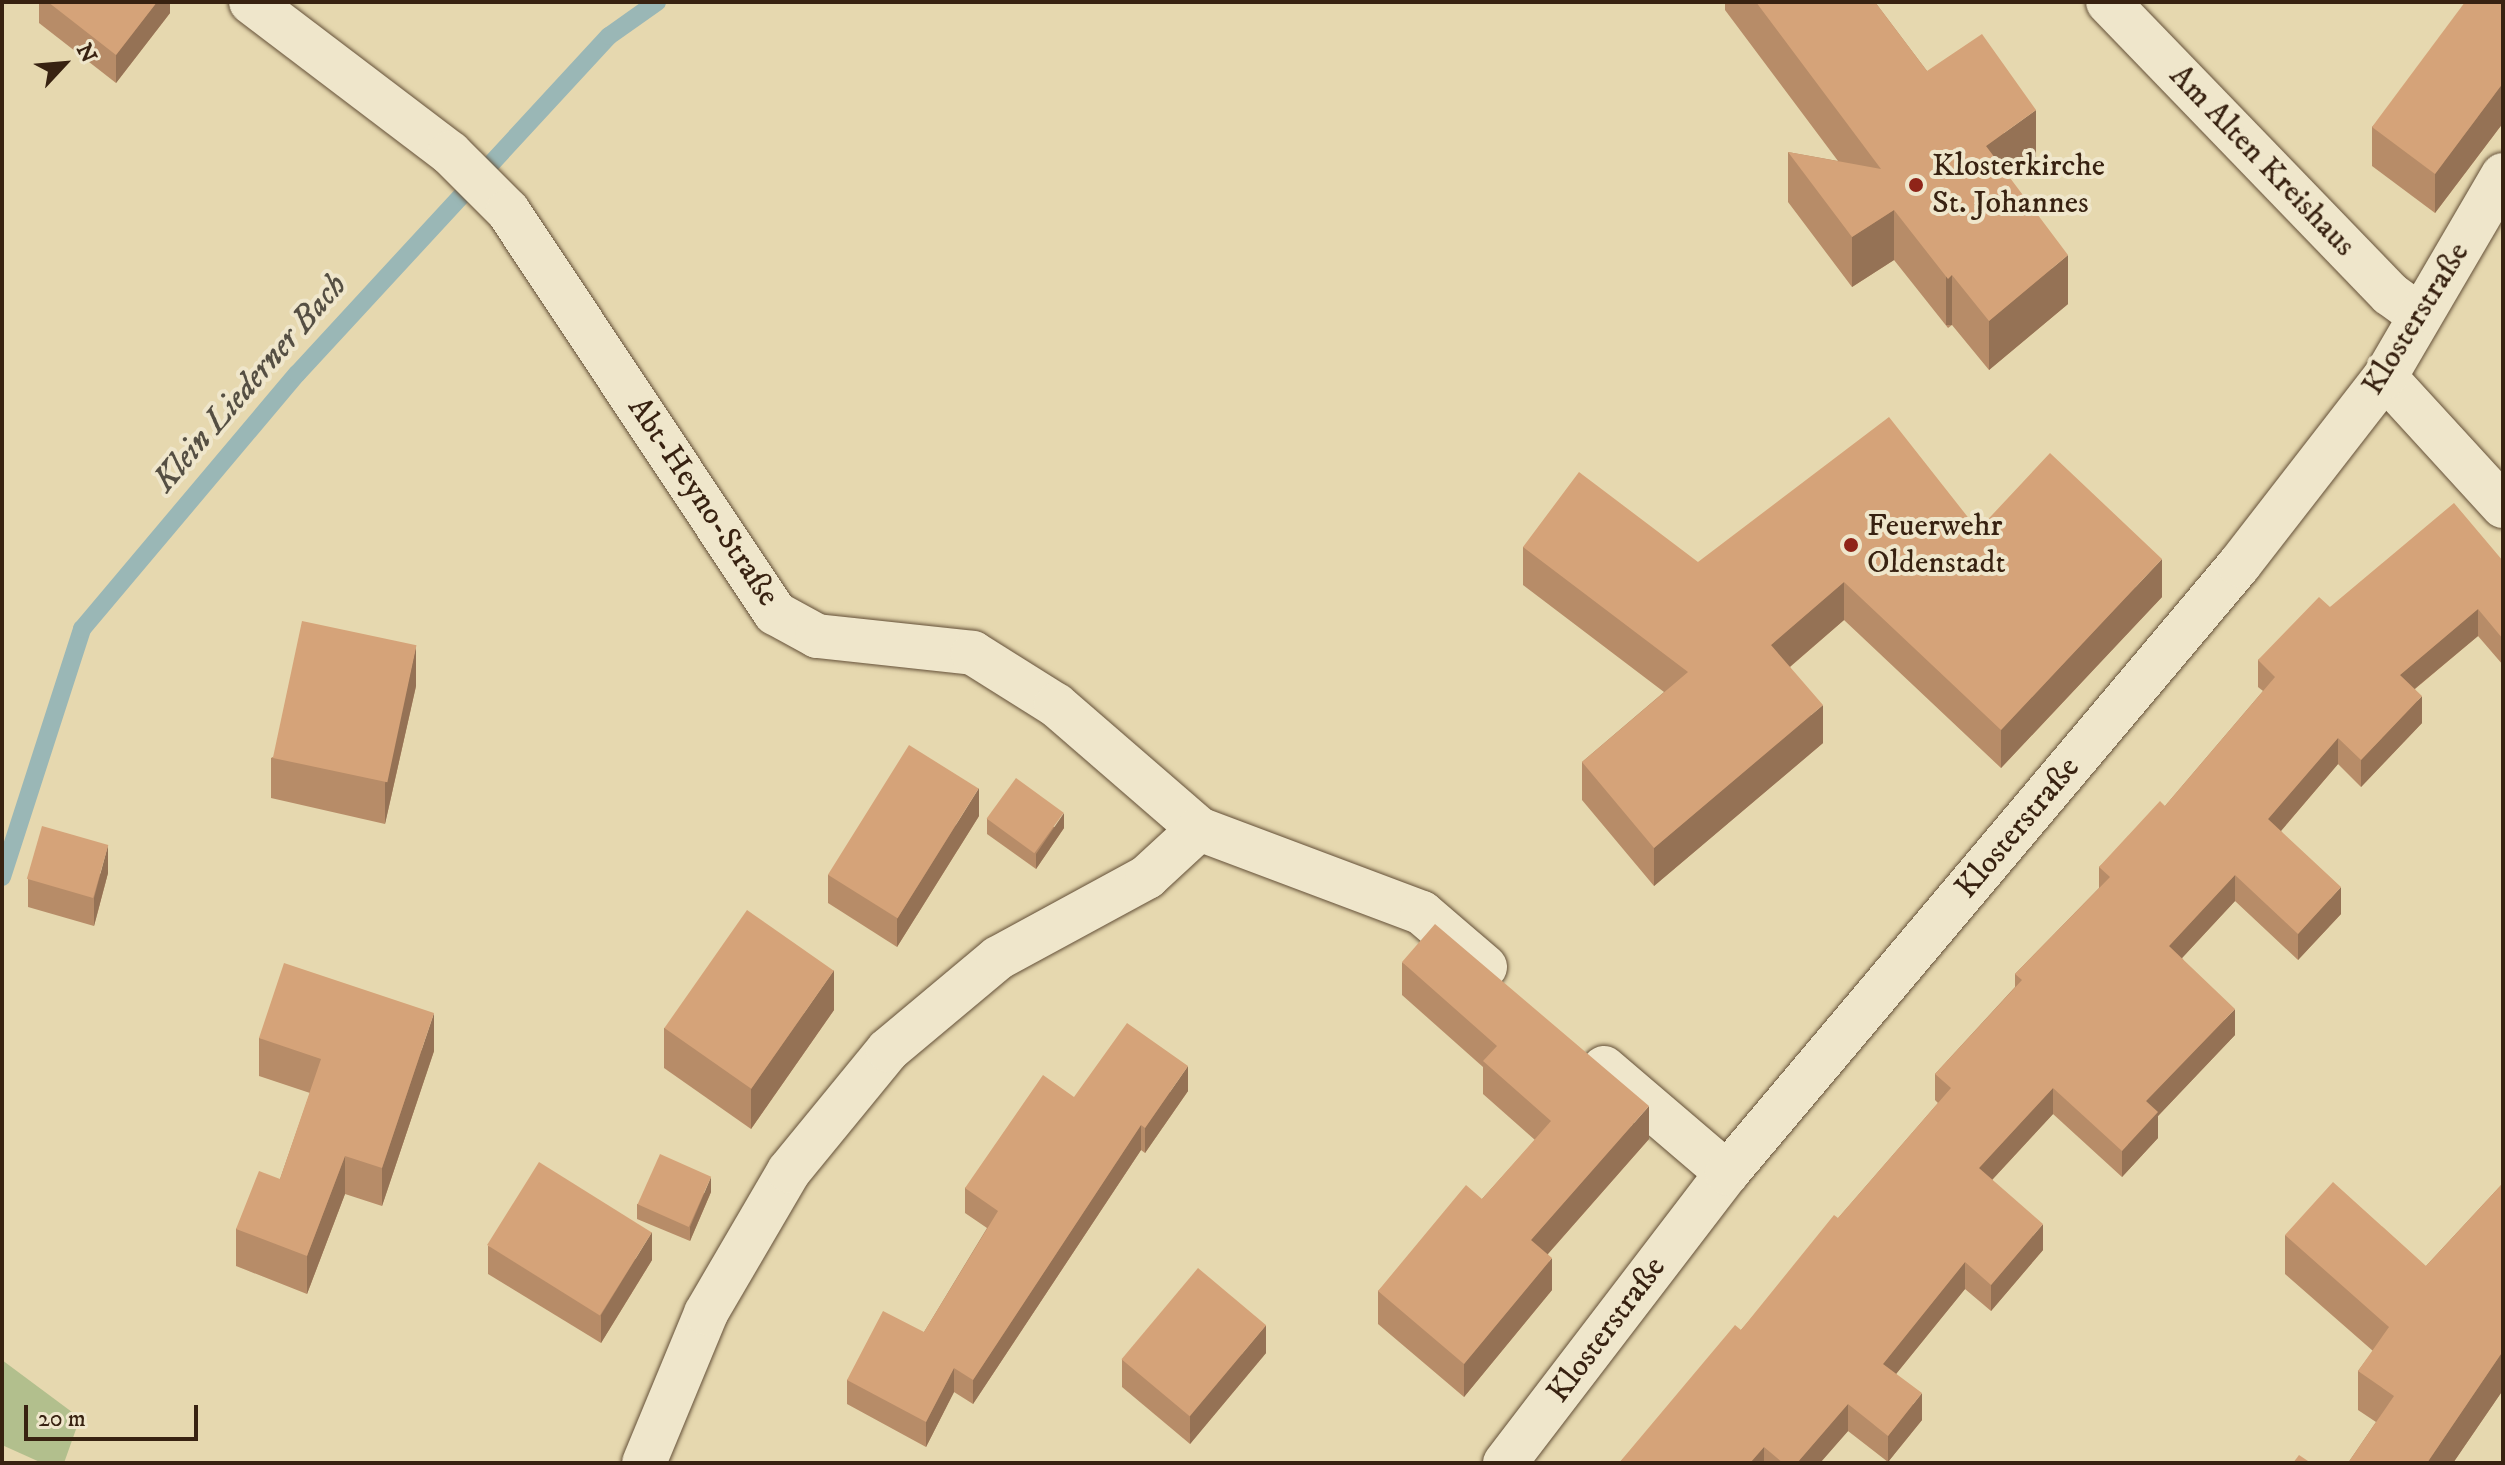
<!DOCTYPE html>
<meta charset="utf-8">
<style>
body{margin:0}
#map{position:relative;width:2505px;height:1465px;overflow:hidden;background:#e6d8af;font-family:"IM FELL DW Pica",serif}
div>[style]{position:absolute}
[style*='--x']{left:calc(var(--x)*1px);top:calc(var(--y)*1px);width:calc(var(--w)*1px);rotate:calc(var(--a)*1deg)}
.green>*{inset:0;background:#b2bf8d}
.stream>*{height:18px;margin:-9px;padding:0 9px;transform-origin:9px;border-radius:9px;background:#9ab7b6}
.roads{filter:drop-shadow(0 0 2px #645038) drop-shadow(0 0 2px #645038)}
.minor>*{height:44px;margin:-22px;padding:0 22px;transform-origin:22px;border-radius:22px;background:#efe6cb}
.wall>*{inset:0;background:#b78c68}
.shaded-wall>*{inset:0;background:#957255;transform-origin:0 0}
.building>*{inset:0;background:#d5a379;transform-origin:0 0}
.dots>*{width:22px;height:22px;translate:-50% -50%;box-sizing:border-box;border:4px solid #efe6cb;border-radius:50%}
span{translate:-50% -50%;white-space:nowrap;text-align:center;line-height:1.15;-webkit-text-stroke:8px #efe6cb;paint-order:stroke}
.street-label{font-size:32px;color:#382211}
.poi-label{font-size:32px;color:#382211}
.left{translate:0 -50%;text-align:left}
.water-label{font-size:34px;color:#554f43;font-style:italic}
.frame{position:absolute;inset:0;border:4px solid #382211;pointer-events:none}
.north{position:absolute;left:24px;top:24px;width:80px;height:80px;-webkit-text-stroke:6px #efe6cb;paint-order:stroke;rotate:64deg;font-size:22px;font-weight:700;line-height:32px;text-align:center;color:#382211}
.north::after{content:'';display:block;margin:auto;width:28px;height:36px;background:#382211;clip-path:polygon(50% 0,100% 100%,50% 72%,0 100%)}
.scale{position:absolute;left:24px;top:1405px;width:174px;height:36px;box-sizing:border-box;border:4px solid #382211;border-top:0;padding-left:10px;font-size:24px;line-height:28px;white-space:nowrap;color:#382211;-webkit-text-stroke:6px #efe6cb;paint-order:stroke}
</style>
<div id="map">
<div class="green">
<i style="clip-path:polygon(2px 1360px,80px 1418px,64px 1463px,42px 1463px,2px 1445px)"></i>
</div>
<div class="stream">
<i style="--x:2;--y:877;--w:261;--a:-72.1"></i>
<i style="--x:82;--y:629;--w:334;--a:-49.9"></i>
<i style="--x:297;--y:374;--w:460;--a:-47.3"></i>
<i style="--x:609;--y:36;--w:59;--a:-35.3"></i>
</div>
<div class="roads">
<div class="minor">
<i style="--x:251;--y:2;--w:250;--a:37.2"></i>
<i style="--x:450;--y:153;--w:82;--a:45"></i>
<i style="--x:508;--y:211;--w:483;--a:56.4"></i>
<i style="--x:775;--y:613;--w:48;--a:28.7"></i>
<i style="--x:817;--y:636;--w:157;--a:6.2"></i>
<i style="--x:973;--y:653;--w:98;--a:32.1"></i>
<i style="--x:1056;--y:705;--w:189;--a:40.9"></i>
<i style="--x:2108;--y:2;--w:406;--a:46"></i>
<i style="--x:2390;--y:294;--w:37;--a:36"></i>
<i style="--x:2385;--y:377;--w:175;--a:47.5"></i>
<i style="--x:1604;--y:1068;--w:162;--a:40.5"></i>
<i style="--x:644;--y:1463;--w:162;--a:-67.5"></i>
<i style="--x:706;--y:1313;--w:164;--a:-59.7"></i>
<i style="--x:789;--y:1171;--w:156;--a:-50.7"></i>
<i style="--x:888;--y:1050;--w:143;--a:-39.9"></i>
<i style="--x:998;--y:958;--w:170;--a:-28.5"></i>
<i style="--x:1147;--y:877;--w:71;--a:-42.7"></i>
<i style="--x:1199;--y:829;--w:238;--a:20.6"></i>
<i style="--x:1422;--y:913;--w:83;--a:40.6"></i>
<i style="--x:1505;--y:1463;--w:365;--a:-52.6"></i>
<i style="--x:1727;--y:1173;--w:795;--a:-49.9"></i>
<i style="--x:2239;--y:565;--w:238;--a:-52.2"></i>
<i style="--x:2385;--y:377;--w:234;--a:-59.7"></i>
</div>
</div>
<div class="wall">
<i style="clip-path:polygon(39px 2px,170px 2px,170px 13px,116px 83px,39px 23px)"></i>
<i style="clip-path:polygon(1725px 2px,1875px 2px,1927px 71px,2036px 159px,2010px 178px,2068px 304px,1989px 370px,1952px 325px,1948px 328px,1894px 260px,1852px 287px,1788px 202px,1788px 152px,1838px 161px,1725px 10px)"></i>
<i style="clip-path:polygon(2503px 2px,2503px 123px,2435px 213px,2372px 166px,2372px 127px)"></i>
<i style="clip-path:polygon(1978px 530px,2162px 597px,2001px 768px,1844px 620px,1790px 667px,1823px 743px,1654px 886px,1582px 800px,1582px 762px,1664px 692px,1523px 585px,1523px 547px,1698px 562px)"></i>
<i style="clip-path:polygon(2503px 561px,2503px 665px,2478px 636px,2415px 689px,2422px 723px,2361px 787px,2338px 764px,2281px 831px,2341px 914px,2298px 960px,2235px 901px,2182px 958px,2235px 1035px,2158px 1116px,2158px 1138px,2122px 1177px,2053px 1114px,1992px 1180px,2043px 1250px,1991px 1311px,1965px 1289px,1896px 1374px,1922px 1420px,1888px 1462px,1848px 1431px,1820px 1463px,1619px 1463px,1741px 1330px,1938px 1103px,1935px 1100px,1935px 1074px,2015px 987px,2015px 974px,2099px 888px,2099px 867px,2165px 806px,2263px 691px,2258px 687px,2258px 660px,2330px 607px)"></i>
<i style="clip-path:polygon(416px 686px,385px 824px,271px 798px,271px 758px)"></i>
<i style="clip-path:polygon(979px 816px,897px 947px,828px 903px,828px 875px)"></i>
<i style="clip-path:polygon(987px 819px,1064px 828px,1036px 869px,987px 834px)"></i>
<i style="clip-path:polygon(108px 873px,94px 926px,28px 907px,28px 879px)"></i>
<i style="clip-path:polygon(1402px 962px,1649px 1139px,1548px 1254px,1552px 1290px,1464px 1397px,1378px 1324px,1378px 1291px,1482px 1199px,1535px 1140px,1483px 1094px,1483px 1067px,1402px 995px)"></i>
<i style="clip-path:polygon(834px 1010px,751px 1129px,664px 1068px,664px 1028px)"></i>
<i style="clip-path:polygon(259px 1038px,434px 1051px,382px 1206px,345px 1194px,307px 1294px,236px 1266px,236px 1229px,280px 1179px,310px 1093px,259px 1076px)"></i>
<i style="clip-path:polygon(1188px 1091px,1145px 1153px,1141px 1150px,973px 1404px,954px 1392px,926px 1447px,847px 1404px,847px 1380px,924px 1332px,987px 1228px,965px 1213px,965px 1188px,1074px 1097px)"></i>
<i style="clip-path:polygon(2503px 1183px,2503px 1390px,2453px 1463px,2348px 1463px,2376px 1422px,2358px 1410px,2358px 1371px,2373px 1351px,2285px 1274px,2285px 1235px,2426px 1266px)"></i>
<i style="clip-path:polygon(711px 1192px,690px 1241px,637px 1219px,637px 1204px)"></i>
<i style="clip-path:polygon(488px 1246px,652px 1260px,601px 1343px,488px 1274px)"></i>
<i style="clip-path:polygon(1266px 1353px,1190px 1444px,1122px 1387px,1122px 1359px)"></i>
</div>
<div class="shaded-wall">
<i style="clip-path:polygon(157px 2px,170px 2px,170px 13px,116px 83px,116px 55px)"></i>
<i style="clip-path:polygon(2503px 83px,2503px 123px,2435px 213px,2435px 174px)"></i>
<i style="clip-path:polygon(2036px 110px,2036px 159px,1986px 195px,1986px 146px)"></i>
<i style="clip-path:polygon(1894px 210px,1894px 260px,1852px 287px,1852px 237px)"></i>
<i style="clip-path:polygon(2068px 255px,2068px 304px,1989px 370px,1989px 321px)"></i>
<i style="left:1952px;top:275px;width:50px;height:6px;rotate:90deg"></i>
<i style="clip-path:polygon(2162px 559px,2162px 597px,2001px 768px,2001px 730px)"></i>
<i style="clip-path:polygon(1844px 582px,1844px 620px,1771px 683px,1771px 645px)"></i>
<i style="clip-path:polygon(2478px 609px,2478px 636px,2400px 701px,2400px 675px)"></i>
<i style="clip-path:polygon(416px 646px,416px 686px,385px 824px,385px 784px)"></i>
<i style="clip-path:polygon(2422px 696px,2422px 723px,2361px 787px,2361px 760px)"></i>
<i style="clip-path:polygon(1823px 705px,1823px 743px,1654px 886px,1654px 848px)"></i>
<i style="clip-path:polygon(2338px 738px,2338px 764px,2268px 846px,2268px 819px)"></i>
<i style="clip-path:polygon(979px 788px,979px 816px,897px 947px,897px 919px)"></i>
<i style="clip-path:polygon(1064px 813px,1064px 828px,1036px 869px,1036px 854px)"></i>
<i style="clip-path:polygon(108px 845px,108px 873px,94px 926px,94px 898px)"></i>
<i style="clip-path:polygon(2235px 875px,2235px 901px,2169px 972px,2169px 946px)"></i>
<i style="clip-path:polygon(2341px 887px,2341px 914px,2298px 960px,2298px 934px)"></i>
<i style="clip-path:polygon(834px 970px,834px 1010px,751px 1129px,751px 1089px)"></i>
<i style="clip-path:polygon(2235px 1009px,2235px 1035px,2158px 1116px,2158px 1138px,2122px 1177px,2122px 1151px,2146px 1101px)"></i>
<i style="clip-path:polygon(434px 1013px,434px 1051px,382px 1206px,382px 1168px)"></i>
<i style="clip-path:polygon(1188px 1066px,1188px 1091px,1145px 1153px,1145px 1128px)"></i>
<i style="clip-path:polygon(2053px 1088px,2053px 1114px,1979px 1194px,1979px 1168px)"></i>
<i style="clip-path:polygon(1649px 1106px,1649px 1139px,1531px 1273px,1531px 1240px)"></i>
<i style="clip-path:polygon(1141px 1125px,1141px 1150px,973px 1404px,973px 1380px)"></i>
<i style="clip-path:polygon(345px 1156px,345px 1194px,307px 1294px,307px 1256px)"></i>
<i style="clip-path:polygon(711px 1177px,711px 1192px,690px 1241px,690px 1227px)"></i>
<i style="clip-path:polygon(2043px 1224px,2043px 1250px,1991px 1311px,1991px 1285px)"></i>
<i style="clip-path:polygon(652px 1232px,652px 1260px,601px 1343px,601px 1315px)"></i>
<i style="clip-path:polygon(1552px 1258px,1552px 1290px,1464px 1397px,1464px 1364px)"></i>
<i style="clip-path:polygon(1965px 1262px,1965px 1289px,1883px 1390px,1883px 1364px)"></i>
<i style="clip-path:polygon(1266px 1325px,1266px 1353px,1190px 1444px,1190px 1416px)"></i>
<i style="clip-path:polygon(2503px 1351px,2503px 1390px,2453px 1463px,2427px 1463px)"></i>
<i style="clip-path:polygon(954px 1368px,954px 1392px,926px 1447px,926px 1422px)"></i>
<i style="clip-path:polygon(1922px 1393px,1922px 1420px,1888px 1462px,1888px 1436px)"></i>
<i style="clip-path:polygon(1848px 1404px,1848px 1431px,1820px 1463px,1797px 1463px)"></i>
<i style="clip-path:polygon(1764px 1447px,1764px 1463px,1750px 1463px)"></i>
</div>
<div class="building">
<i style="clip-path:polygon(48px 2px,157px 2px,116px 55px)"></i>
<i style="clip-path:polygon(1756px 2px,1875px 2px,1927px 71px,1982px 34px,2036px 110px,1986px 146px,2068px 255px,1989px 321px,1952px 275px,1948px 279px,1894px 210px,1852px 237px,1788px 152px,1881px 169px)"></i>
<i style="clip-path:polygon(2465px 2px,2503px 2px,2503px 83px,2435px 174px,2372px 127px)"></i>
<i style="clip-path:polygon(1889px 417px,1978px 530px,2050px 453px,2162px 559px,2001px 730px,1844px 582px,1771px 645px,1823px 705px,1654px 848px,1582px 762px,1688px 672px,1523px 547px,1579px 472px,1698px 562px)"></i>
<i style="clip-path:polygon(2454px 503px,2503px 561px,2503px 639px,2478px 609px,2400px 675px,2422px 696px,2361px 760px,2338px 738px,2268px 819px,2341px 887px,2298px 934px,2235px 875px,2169px 946px,2235px 1009px,2146px 1101px,2158px 1112px,2122px 1151px,2053px 1088px,1979px 1168px,2043px 1224px,1991px 1285px,1965px 1262px,1883px 1364px,1922px 1393px,1888px 1436px,1848px 1404px,1797px 1463px,1783px 1463px,1764px 1447px,1750px 1463px,1619px 1463px,1735px 1325px,1741px 1330px,1834px 1215px,1838px 1218px,1951px 1088px,1935px 1074px,2022px 980px,2015px 974px,2110px 877px,2099px 867px,2160px 801px,2165px 806px,2275px 677px,2258px 660px,2319px 597px,2330px 607px)"></i>
<i style="left:302px;top:621px;width:117px;height:140px;rotate:12deg"></i>
<i style="left:909px;top:745px;width:82px;height:153px;rotate:32deg"></i>
<i style="left:1016px;top:778px;width:59px;height:50px;rotate:36deg"></i>
<i style="left:42px;top:826px;width:69px;height:55px;rotate:16deg"></i>
<i style="left:747px;top:910px;width:106px;height:144px;rotate:35deg"></i>
<i style="clip-path:polygon(1435px 924px,1649px 1106px,1531px 1240px,1552px 1258px,1464px 1364px,1378px 1291px,1466px 1185px,1482px 1199px,1551px 1121px,1483px 1061px,1497px 1046px,1402px 962px)"></i>
<i style="clip-path:polygon(284px 963px,434px 1013px,382px 1168px,345px 1156px,307px 1256px,236px 1229px,259px 1171px,280px 1179px,321px 1059px,259px 1038px)"></i>
<i style="clip-path:polygon(1127px 1023px,1188px 1066px,1145px 1128px,1141px 1125px,973px 1380px,954px 1368px,926px 1422px,847px 1380px,883px 1311px,924px 1332px,998px 1211px,965px 1188px,1043px 1075px,1074px 1097px)"></i>
<i style="left:660px;top:1154px;width:56px;height:55px;rotate:24deg"></i>
<i style="left:539px;top:1162px;width:133px;height:98px;rotate:32deg"></i>
<i style="clip-path:polygon(2333px 1182px,2426px 1266px,2503px 1183px,2503px 1351px,2427px 1463px,2348px 1463px,2394px 1396px,2358px 1371px,2389px 1327px,2285px 1235px)"></i>
<i style="left:1198px;top:1268px;width:89px;height:119px;rotate:40deg"></i>
<i style="clip-path:polygon(2299px 1455px,2311px 1463px,2293px 1463px)"></i>
</div>
<div class="dots">
<i style="left:1916px;top:185px;background:#8f2418"></i>
<i style="left:1851px;top:545px;background:#8f2418"></i>
</div>
<div class="street-label">
<span style="left:2262px;top:161px;rotate:46deg">Am Alten Kreishaus</span>
<span style="left:2416px;top:319px;rotate:-58deg">Klosterstraße</span>
<span style="left:703px;top:502px;rotate:56deg">Abt-Heyno-Straße</span>
<span style="left:2018px;top:828px;rotate:-50deg">Klosterstraße</span>
<span style="left:1607px;top:1330px;rotate:-53deg">Klosterstraße</span>
</div>
<div class="poi-label">
<span class="left" style="left:1932px;top:185px">Klosterkirche<br>St. Johannes</span>
<span class="left" style="left:1867px;top:545px">Feuerwehr<br>Oldenstadt</span>
</div>
<div class="water-label">
<span style="left:250px;top:383px;rotate:-49deg">Klein Liederner Bach</span>
</div>
<div class="frame"></div>
<div class="north">N</div>
<div class="scale">20 m</div>
</div>
